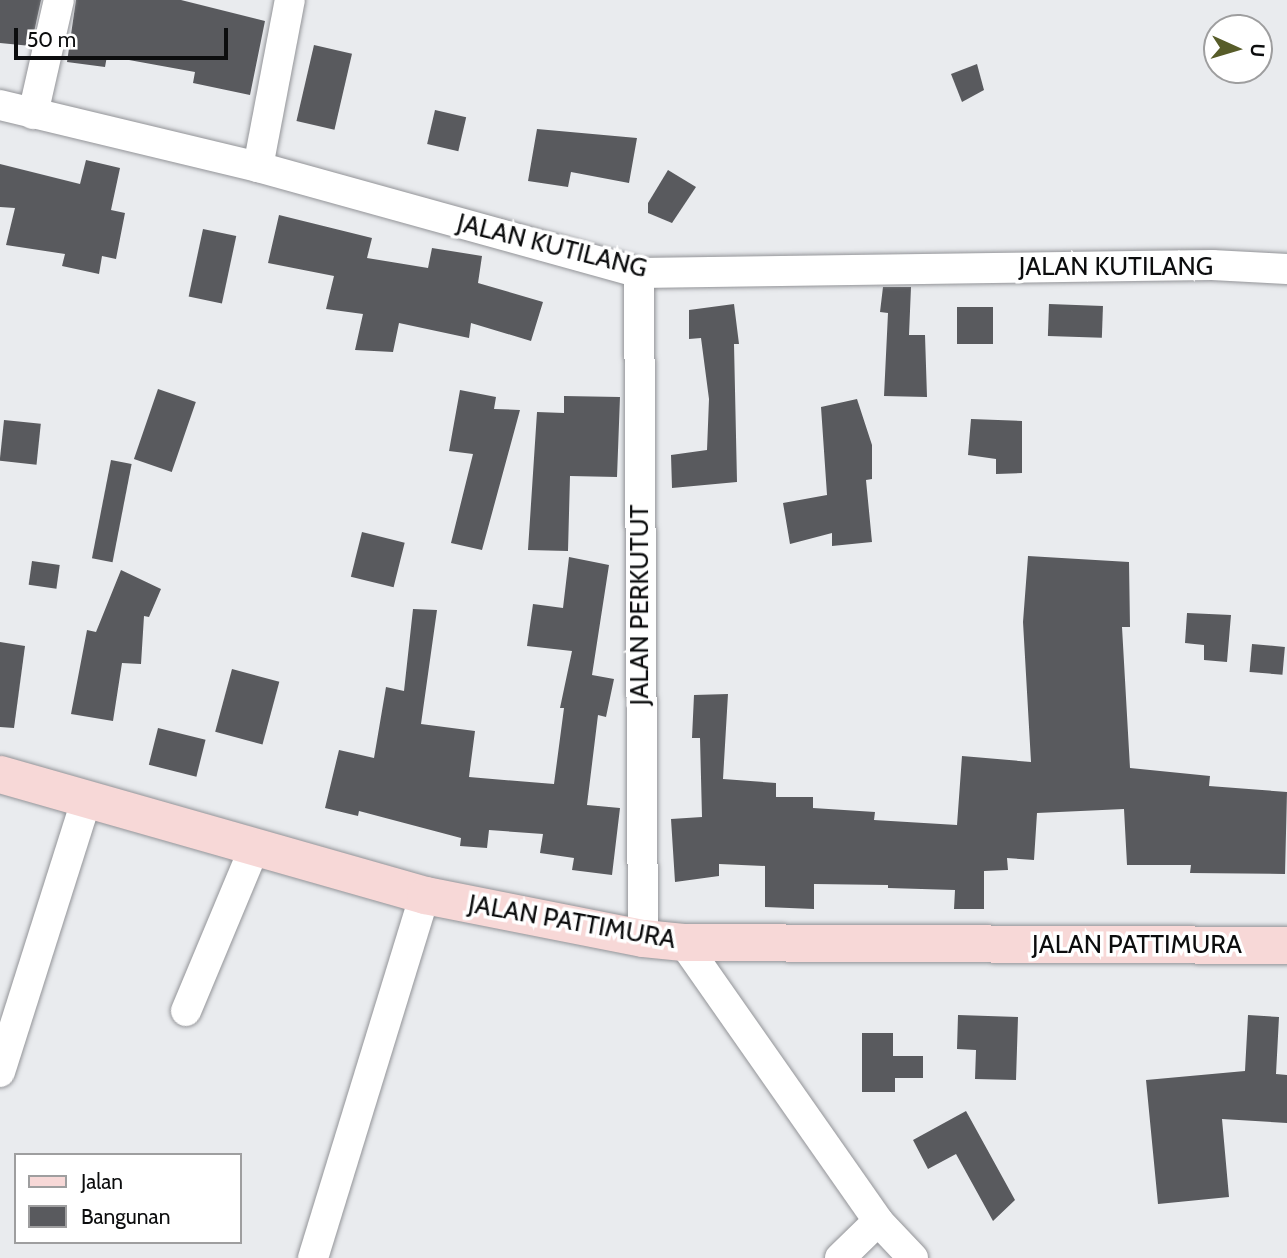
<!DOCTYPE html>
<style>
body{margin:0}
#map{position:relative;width:1287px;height:1258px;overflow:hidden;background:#e9ebee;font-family:Cabin,sans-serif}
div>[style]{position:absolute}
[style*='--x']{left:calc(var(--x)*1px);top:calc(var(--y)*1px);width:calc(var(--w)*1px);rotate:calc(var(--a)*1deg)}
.building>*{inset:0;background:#595a5e;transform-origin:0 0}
.roads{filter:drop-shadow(0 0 2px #939498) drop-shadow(0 0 2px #939498)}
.minor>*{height:30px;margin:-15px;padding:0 15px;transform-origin:15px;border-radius:15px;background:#fff}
.major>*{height:37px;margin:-18.5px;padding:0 18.5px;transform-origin:18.5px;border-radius:18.5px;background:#f7d8d7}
span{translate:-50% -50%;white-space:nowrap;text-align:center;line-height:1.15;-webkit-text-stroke:7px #fff;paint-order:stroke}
.street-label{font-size:26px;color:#0c0d0e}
.legend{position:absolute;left:14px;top:1153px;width:228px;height:91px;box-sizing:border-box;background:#fff;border:2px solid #9e9e9f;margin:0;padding:9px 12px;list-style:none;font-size:21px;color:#0c0d0e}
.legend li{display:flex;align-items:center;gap:14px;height:35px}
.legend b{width:35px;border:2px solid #9e9e9f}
.north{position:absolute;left:1203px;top:14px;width:70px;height:70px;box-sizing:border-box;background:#fff;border:2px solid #9e9e9f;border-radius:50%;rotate:94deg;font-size:19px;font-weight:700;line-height:28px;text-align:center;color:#0c0d0e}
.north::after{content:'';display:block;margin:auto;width:24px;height:32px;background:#575c29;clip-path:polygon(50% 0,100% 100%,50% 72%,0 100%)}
.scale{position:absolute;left:14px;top:28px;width:214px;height:32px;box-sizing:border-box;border:4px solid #0c0d0e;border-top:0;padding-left:9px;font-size:21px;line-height:24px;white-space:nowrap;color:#0c0d0e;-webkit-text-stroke:5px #fff;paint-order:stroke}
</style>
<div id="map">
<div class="building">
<i style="clip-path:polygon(0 0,41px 0,31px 46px,0 43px)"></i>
<i style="clip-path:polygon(76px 0,181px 0,265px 21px,250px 95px,193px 83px,195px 72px,107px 56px,105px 67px,67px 62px)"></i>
<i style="left:314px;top:45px;width:39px;height:78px;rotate:13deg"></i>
<i style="clip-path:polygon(977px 64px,984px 90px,962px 102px,951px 74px)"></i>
<i style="left:435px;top:110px;width:32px;height:35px;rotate:13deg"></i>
<i style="clip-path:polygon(537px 129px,637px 138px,629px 183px,571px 172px,568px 187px,528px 181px)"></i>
<i style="clip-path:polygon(86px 160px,120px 168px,111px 210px,125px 213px,116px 259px,102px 256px,99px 274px,62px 266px,65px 254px,6px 245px,15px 208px,0 207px,0 164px,80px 184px)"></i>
<i style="clip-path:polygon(668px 170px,696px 187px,672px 223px,648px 213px,648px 203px)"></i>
<i style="clip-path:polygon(279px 215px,372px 238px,367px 258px,428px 268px,432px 248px,482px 256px,478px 283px,543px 302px,531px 341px,471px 323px,469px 338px,399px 323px,393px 352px,355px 350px,363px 314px,326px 309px,334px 276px,268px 263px)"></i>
<i style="left:203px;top:229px;width:34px;height:69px;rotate:12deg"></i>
<i style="clip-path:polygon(883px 287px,911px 287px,909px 335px,925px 335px,927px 397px,884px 396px,888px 313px,880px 312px)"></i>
<i style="clip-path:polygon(734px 304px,739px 344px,734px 344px,737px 482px,672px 488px,671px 455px,707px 450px,709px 399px,701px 338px,689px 339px,689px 310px)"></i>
<i style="left:1049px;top:304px;width:54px;height:32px;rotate:2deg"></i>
<i style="left:957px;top:307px;width:36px;height:37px"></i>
<i style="left:158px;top:389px;width:40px;height:74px;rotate:19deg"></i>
<i style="clip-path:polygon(460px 390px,496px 397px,494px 409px,520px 410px,482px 550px,451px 543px,473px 454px,449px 451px)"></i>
<i style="clip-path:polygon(564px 396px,620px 397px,617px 477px,570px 476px,568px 551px,528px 550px,537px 412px,564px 413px)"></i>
<i style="clip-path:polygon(857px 399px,872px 445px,872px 479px,866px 480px,872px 542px,832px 546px,832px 533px,790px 544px,783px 503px,827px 495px,821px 407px)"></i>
<i style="clip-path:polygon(971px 419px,1022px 421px,1022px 473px,996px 474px,996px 459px,968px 455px)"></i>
<i style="left:4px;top:420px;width:37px;height:41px;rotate:6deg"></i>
<i style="left:111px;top:460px;width:21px;height:100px;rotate:11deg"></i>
<i style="left:362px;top:532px;width:44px;height:46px;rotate:14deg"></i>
<i style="clip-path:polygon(1028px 556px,1129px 562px,1130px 627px,1122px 627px,1130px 768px,1210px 776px,1209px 786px,1287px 792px,1285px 874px,1190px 873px,1191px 865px,1127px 865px,1124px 809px,1037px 813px,1034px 860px,1007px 858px,1008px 870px,984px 871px,984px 909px,954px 909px,955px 890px,888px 888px,888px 885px,814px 884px,814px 909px,765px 907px,765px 866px,719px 864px,719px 876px,675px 882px,671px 819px,702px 817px,700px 738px,692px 738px,694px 695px,728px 694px,723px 779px,776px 783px,776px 797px,813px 797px,813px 808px,875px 812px,874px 820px,957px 825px,962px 756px,1031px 762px,1023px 622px)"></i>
<i style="clip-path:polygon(569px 557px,609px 565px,592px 675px,614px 679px,606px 717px,598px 715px,587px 805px,620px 808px,612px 875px,572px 870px,574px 858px,540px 853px,543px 834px,489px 830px,487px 848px,460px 846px,461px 838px,359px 811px,358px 816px,325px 808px,339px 750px,374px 758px,386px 687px,404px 691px,413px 609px,437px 610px,421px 724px,475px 731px,469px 777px,554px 784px,564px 708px,560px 708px,572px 651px,527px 646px,533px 604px,563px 608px)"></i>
<i style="left:32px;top:561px;width:28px;height:24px;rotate:8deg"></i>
<i style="clip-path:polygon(121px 570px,161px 589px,149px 617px,144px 616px,141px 664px,122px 663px,113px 721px,71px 714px,87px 630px,96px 632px)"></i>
<i style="clip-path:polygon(1187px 613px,1231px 615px,1227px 662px,1204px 660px,1204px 645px,1185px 643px)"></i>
<i style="clip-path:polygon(0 642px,25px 646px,14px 728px,0 727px)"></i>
<i style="left:1252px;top:644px;width:33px;height:28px;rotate:5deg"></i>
<i style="left:232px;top:669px;width:49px;height:65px;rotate:15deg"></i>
<i style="left:158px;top:728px;width:49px;height:38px;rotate:14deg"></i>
<i style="clip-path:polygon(958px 1015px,1018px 1017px,1016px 1080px,975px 1079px,976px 1050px,957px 1049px)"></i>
<i style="clip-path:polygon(1248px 1015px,1279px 1017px,1276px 1074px,1287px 1075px,1287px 1123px,1222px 1119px,1229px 1197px,1158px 1204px,1146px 1080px,1245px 1071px)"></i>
<i style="clip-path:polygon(862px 1033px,893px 1033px,893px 1056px,923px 1056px,923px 1078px,895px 1078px,895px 1092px,862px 1092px)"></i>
<i style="clip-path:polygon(966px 1111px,1015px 1200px,993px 1221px,956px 1154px,928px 1169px,913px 1140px)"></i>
</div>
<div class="roads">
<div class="minor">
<i style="--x:0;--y:105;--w:265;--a:13.5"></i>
<i style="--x:258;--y:167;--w:395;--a:15.5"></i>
<i style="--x:639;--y:273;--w:573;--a:-0.8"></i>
<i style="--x:1212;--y:265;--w:75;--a:3.1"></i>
<i style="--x:33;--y:114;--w:117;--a:-77.2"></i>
<i style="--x:258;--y:167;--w:170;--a:-79.2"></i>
<i style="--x:639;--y:273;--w:665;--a:89.66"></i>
<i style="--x:683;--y:942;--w:340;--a:55"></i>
<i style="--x:878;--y:1221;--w:51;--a:46.6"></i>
<i style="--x:186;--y:1011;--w:179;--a:-67.3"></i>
<i style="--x:0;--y:1072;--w:288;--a:-72.4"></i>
<i style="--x:313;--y:1258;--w:380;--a:-72.9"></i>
<i style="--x:840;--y:1258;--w:53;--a:-44.2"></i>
</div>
<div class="major">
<i style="--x:0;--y:774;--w:442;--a:15.9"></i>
<i style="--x:425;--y:895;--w:222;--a:11.2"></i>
<i style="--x:643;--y:938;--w:40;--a:5.7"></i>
<i style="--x:683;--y:942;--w:604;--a:0.28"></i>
</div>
</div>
<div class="street-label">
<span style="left:552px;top:246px;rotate:14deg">JALAN KUTILANG</span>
<span style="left:1116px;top:267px">JALAN KUTILANG</span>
<span style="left:640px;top:605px;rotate:-90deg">JALAN PERKUTUT</span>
<span style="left:572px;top:922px;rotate:10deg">JALAN PATTIMURA</span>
<span style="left:1137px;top:945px">JALAN PATTIMURA</span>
</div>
<ul class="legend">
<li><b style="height:9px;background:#f7d8d7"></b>Jalan</li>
<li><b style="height:19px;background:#595a5e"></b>Bangunan</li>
</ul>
<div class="north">U</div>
<div class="scale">50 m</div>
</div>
